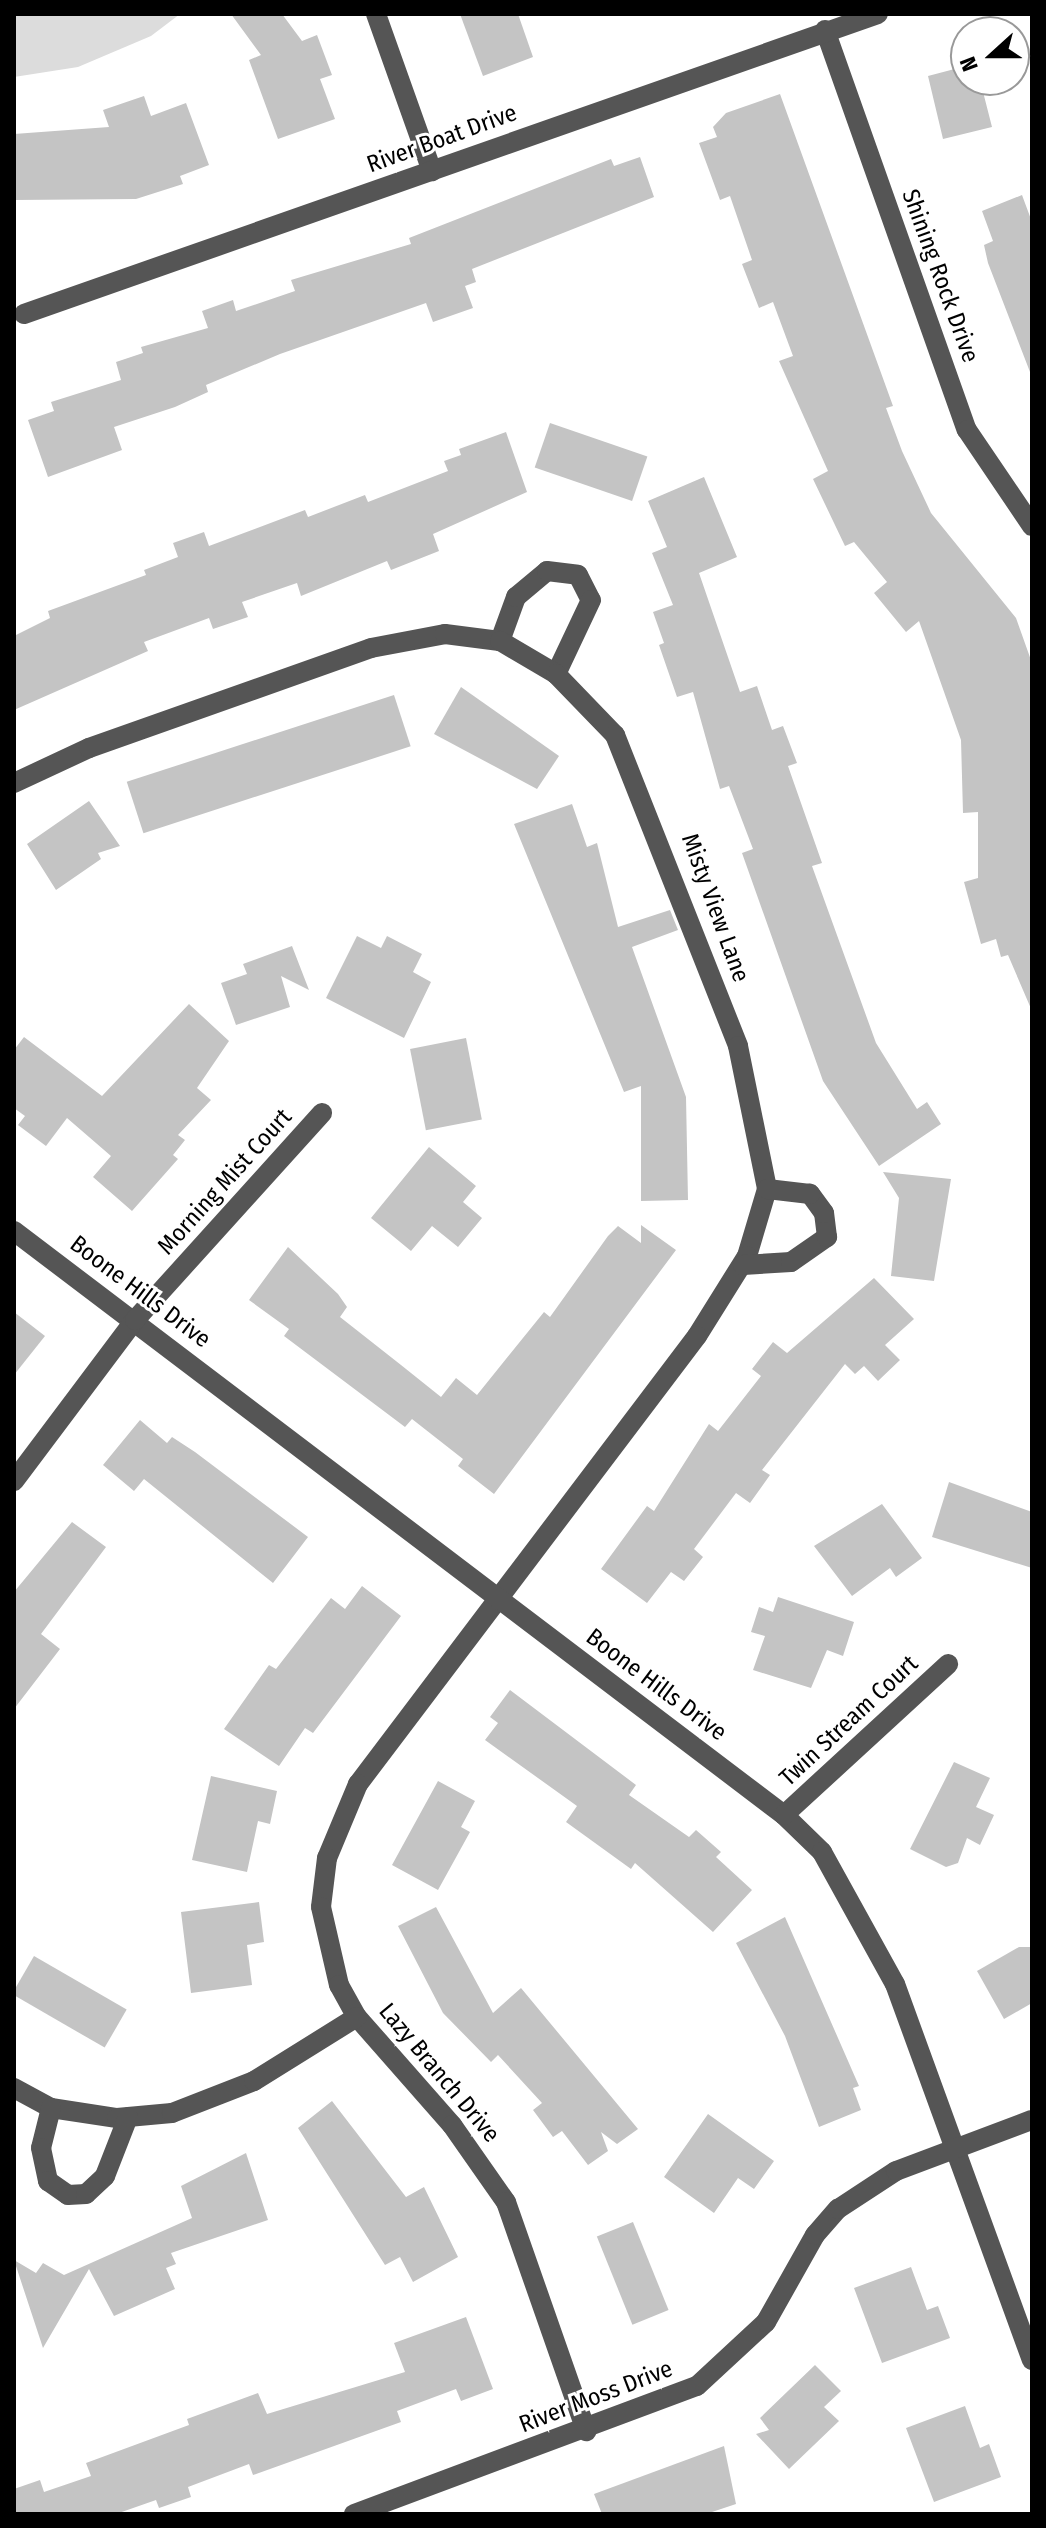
<!DOCTYPE html>
<style>
body{margin:0}
#map{position:relative;width:1046px;height:2528px;overflow:hidden;background:#fff;font-family:"Fira Sans Condensed",sans-serif}
div>[style]{position:absolute}
[style*='--x']{left:calc(var(--x)*1px);top:calc(var(--y)*1px);width:calc(var(--w)*1px);rotate:calc(var(--a)*1deg)}
.green>*{inset:0;background:#dcdcdc}
.building>*{inset:0;background:#c4c4c4;transform-origin:0 0}
.minor>*{height:20px;margin:-10px;padding:0 10px;transform-origin:10px;border-radius:10px;background:#555}
span{translate:-50% -50%;white-space:nowrap;text-align:center;line-height:1.15;-webkit-text-stroke:6px #fff;paint-order:stroke}
.street-label{font-size:24px;color:#000}
.frame{position:absolute;inset:0;border:16px solid #000;pointer-events:none}
.north{position:absolute;left:950px;top:16px;width:80px;height:80px;box-sizing:border-box;background:#fff;border:2px solid #999;border-radius:50%;rotate:249deg;font-size:22px;font-weight:700;line-height:32px;text-align:center;color:#000}
.north::after{content:'';display:block;margin:auto;width:28px;height:36px;background:#000;clip-path:polygon(50% 0,100% 100%,50% 72%,0 100%)}
</style>
<div id="map">
<div class="green">
<i style="clip-path:polygon(14px 14px,180px 14px,151px 36px,78px 67px,14px 77px)"></i>
</div>
<div class="building">
<i style="clip-path:polygon(231px 14px,282px 14px,302px 41px,317px 35px,332px 75px,320px 79px,335px 119px,278px 139px,249px 60px,261px 55px)"></i>
<i style="clip-path:polygon(460px 14px,518px 14px,533px 57px,483px 76px)"></i>
<i style="clip-path:polygon(966px 66px,966px 80px,980px 80px,992px 127px,943px 139px,928px 76px)"></i>
<i style="clip-path:polygon(780px 94px,893px 406px,886px 408px,902px 451px,931px 513px,1016px 618px,1032px 663px,1032px 1011px,1008px 955px,1001px 957px,996px 939px,981px 944px,964px 882px,978px 878px,978px 812px,963px 813px,961px 740px,919px 621px,906px 632px,874px 593px,887px 582px,854px 542px,845px 546px,813px 479px,828px 471px,779px 361px,793px 356px,773px 302px,759px 308px,742px 264px,752px 260px,730px 196px,720px 200px,699px 143px,717px 137px,713px 127px,726px 113px)"></i>
<i style="clip-path:polygon(144px 96px,151px 116px,186px 103px,209px 165px,180px 176px,183px 184px,136px 199px,14px 200px,14px 134px,109px 127px,103px 110px)"></i>
<i style="clip-path:polygon(640px 157px,654px 197px,472px 269px,476px 282px,465px 286px,473px 308px,433px 322px,426px 303px,280px 354px,206px 385px,208px 392px,175px 407px,114px 427px,122px 450px,48px 477px,28px 420px,54px 411px,51px 402px,121px 380px,116px 362px,143px 353px,141px 347px,208px 328px,202px 311px,233px 300px,236px 311px,295px 291px,291px 280px,411px 244px,409px 238px,611px 159px,614px 166px)"></i>
<i style="clip-path:polygon(1022px 195px,1032px 222px,1030px 372px,988px 263px,984px 245px,993px 241px,982px 211px)"></i>
<i style="left:550px;top:423px;width:103px;height:47px;rotate:19deg"></i>
<i style="clip-path:polygon(506px 432px,527px 492px,433px 534px,439px 551px,391px 570px,387px 561px,301px 596px,297px 583px,242px 602px,248px 617px,213px 629px,209px 618px,144px 642px,148px 651px,14px 710px,14px 636px,50px 618px,48px 611px,146px 575px,144px 570px,178px 557px,173px 543px,204px 532px,209px 546px,305px 510px,308px 517px,365px 495px,368px 502px,448px 471px,444px 461px,461px 455px,459px 449px)"></i>
<i style="clip-path:polygon(704px 477px,737px 557px,699px 573px,740px 692px,757px 686px,772px 730px,783px 726px,797px 763px,788px 766px,822px 863px,812px 866px,876px 1043px,917px 1109px,927px 1102px,941px 1124px,879px 1166px,823px 1081px,742px 853px,753px 849px,729px 786px,720px 789px,693px 692px,677px 697px,659px 645px,664px 643px,653px 612px,673px 605px,652px 553px,667px 547px,648px 501px)"></i>
<i style="clip-path:polygon(461px 687px,559px 756px,537px 789px,434px 734px)"></i>
<i style="left:394px;top:695px;width:54px;height:281px;rotate:72deg"></i>
<i style="clip-path:polygon(89px 801px,120px 846px,98px 853px,101px 859px,56px 890px,27px 844px)"></i>
<i style="clip-path:polygon(572px 804px,587px 847px,597px 843px,618px 927px,670px 910px,678px 930px,632px 947px,686px 1097px,688px 1200px,641px 1201px,641px 1086px,624px 1092px,514px 824px)"></i>
<i style="clip-path:polygon(357px 936px,381px 948px,387px 936px,422px 954px,413px 972px,431px 982px,404px 1038px,326px 998px)"></i>
<i style="clip-path:polygon(292px 946px,309px 990px,281px 976px,290px 1007px,236px 1025px,221px 983px,247px 974px,243px 964px)"></i>
<i style="clip-path:polygon(189px 1004px,229px 1041px,197px 1088px,211px 1100px,178px 1135px,185px 1140px,173px 1155px,178px 1159px,132px 1211px,93px 1177px,111px 1156px,67px 1118px,46px 1146px,18px 1125px,25px 1116px,14px 1108px,14px 1050px,24px 1037px,102px 1096px)"></i>
<i style="left:466px;top:1038px;width:83px;height:57px;rotate:79deg"></i>
<i style="clip-path:polygon(429px 1147px,476px 1186px,463px 1202px,482px 1218px,458px 1247px,432px 1226px,411px 1251px,371px 1218px)"></i>
<i style="clip-path:polygon(883px 1172px,951px 1179px,934px 1281px,891px 1276px,899px 1198px)"></i>
<i style="clip-path:polygon(641px 1225px,676px 1250px,494px 1494px,458px 1466px,463px 1459px,412px 1419px,405px 1427px,284px 1336px,289px 1329px,249px 1300px,288px 1247px,338px 1294px,347px 1307px,340px 1317px,401px 1365px,441px 1397px,456px 1378px,477px 1395px,544px 1312px,550px 1317px,608px 1236px,618px 1226px,641px 1243px)"></i>
<i style="clip-path:polygon(874px 1278px,914px 1319px,885px 1345px,900px 1360px,878px 1381px,864px 1366px,855px 1374px,845px 1364px,762px 1470px,770px 1475px,750px 1503px,736px 1493px,694px 1549px,703px 1557px,684px 1581px,671px 1572px,647px 1603px,601px 1569px,647px 1506px,654px 1511px,709px 1424px,718px 1431px,761px 1376px,752px 1369px,773px 1342px,787px 1353px)"></i>
<i style="clip-path:polygon(14px 1312px,45px 1336px,14px 1375px)"></i>
<i style="clip-path:polygon(140px 1420px,167px 1443px,172px 1437px,195px 1452px,308px 1537px,273px 1583px,144px 1479px,134px 1491px,103px 1465px)"></i>
<i style="clip-path:polygon(949px 1482px,1032px 1512px,1032px 1568px,932px 1537px)"></i>
<i style="clip-path:polygon(882px 1504px,922px 1558px,896px 1577px,890px 1568px,852px 1596px,814px 1546px)"></i>
<i style="clip-path:polygon(72px 1522px,106px 1547px,41px 1634px,60px 1649px,14px 1709px,14px 1592px)"></i>
<i style="clip-path:polygon(362px 1586px,401px 1616px,313px 1733px,305px 1728px,279px 1766px,224px 1729px,269px 1665px,276px 1669px,331px 1598px,345px 1609px)"></i>
<i style="clip-path:polygon(778px 1597px,854px 1622px,843px 1656px,827px 1650px,811px 1688px,753px 1670px,765px 1636px,751px 1632px,759px 1607px,773px 1612px)"></i>
<i style="clip-path:polygon(510px 1690px,636px 1785px,629px 1795px,689px 1837px,696px 1830px,721px 1852px,716px 1857px,752px 1890px,713px 1932px,635px 1863px,631px 1869px,566px 1822px,577px 1806px,485px 1740px,498px 1723px,490px 1717px)"></i>
<i style="clip-path:polygon(954px 1762px,990px 1778px,976px 1807px,994px 1815px,980px 1845px,967px 1838px,958px 1863px,946px 1867px,910px 1849px)"></i>
<i style="clip-path:polygon(211px 1776px,277px 1791px,270px 1824px,258px 1821px,247px 1872px,192px 1860px)"></i>
<i style="clip-path:polygon(438px 1781px,475px 1801px,461px 1827px,470px 1832px,438px 1890px,392px 1865px)"></i>
<i style="clip-path:polygon(259px 1902px,264px 1942px,247px 1945px,252px 1985px,191px 1993px,181px 1912px)"></i>
<i style="clip-path:polygon(436px 1907px,493px 2013px,521px 1988px,638px 2129px,617px 2144px,601px 2132px,608px 2151px,588px 2165px,562px 2131px,553px 2137px,533px 2110px,542px 2103px,498px 2055px,491px 2062px,443px 2013px,398px 1926px)"></i>
<i style="clip-path:polygon(785px 1917px,859px 2086px,853px 2088px,861px 2110px,819px 2127px,785px 2036px,736px 1943px)"></i>
<i style="clip-path:polygon(1019px 1947px,1032px 1947px,1032px 2003px,1004px 2019px,977px 1971px)"></i>
<i style="left:34px;top:1956px;width:107px;height:44px;rotate:30deg"></i>
<i style="clip-path:polygon(332px 2101px,406px 2197px,424px 2187px,458px 2257px,413px 2282px,400px 2257px,385px 2265px,298px 2128px)"></i>
<i style="clip-path:polygon(708px 2114px,774px 2161px,754px 2189px,738px 2178px,714px 2213px,664px 2177px)"></i>
<i style="clip-path:polygon(246px 2153px,268px 2220px,171px 2253px,176px 2264px,166px 2268px,175px 2289px,114px 2316px,89px 2269px,43px 2348px,14px 2260px,36px 2273px,43px 2263px,64px 2275px,192px 2218px,181px 2186px)"></i>
<i style="left:633px;top:2222px;width:95px;height:39px;rotate:68deg"></i>
<i style="clip-path:polygon(911px 2267px,927px 2310px,938px 2306px,950px 2338px,882px 2363px,854px 2288px)"></i>
<i style="clip-path:polygon(466px 2317px,493px 2389px,461px 2401px,456px 2389px,397px 2411px,401px 2422px,253px 2475px,249px 2464px,188px 2487px,191px 2497px,159px 2508px,156px 2500px,116px 2514px,14px 2514px,14px 2489px,40px 2480px,44px 2492px,91px 2476px,86px 2463px,189px 2425px,187px 2419px,258px 2393px,267px 2414px,405px 2372px,394px 2343px)"></i>
<i style="clip-path:polygon(815px 2365px,841px 2391px,824px 2407px,839px 2421px,789px 2469px,756px 2434px,769px 2430px,760px 2418px)"></i>
<i style="clip-path:polygon(965px 2406px,980px 2448px,989px 2444px,1001px 2477px,934px 2502px,906px 2428px)"></i>
<i style="clip-path:polygon(724px 2446px,736px 2504px,706px 2514px,602px 2514px,594px 2494px)"></i>
</div>
<div class="minor">
<i style="--x:376;--y:14;--w:167;--a:70.4"></i>
<i style="--x:825;--y:30;--w:424;--a:70.5"></i>
<i style="--x:967;--y:430;--w:116;--a:55.9"></i>
<i style="--x:24;--y:314;--w:905;--a:-19.36"></i>
<i style="--x:500;--y:641;--w:47;--a:-70"></i>
<i style="--x:516;--y:597;--w:40;--a:-40"></i>
<i style="--x:547;--y:571;--w:31;--a:7"></i>
<i style="--x:578;--y:575;--w:28;--a:63"></i>
<i style="--x:591;--y:600;--w:82;--a:115.3"></i>
<i style="--x:14;--y:783;--w:83;--a:-25"></i>
<i style="--x:89;--y:748;--w:299;--a:-19.5"></i>
<i style="--x:371;--y:648;--w:75;--a:-10.7"></i>
<i style="--x:445;--y:634;--w:55;--a:7.3"></i>
<i style="--x:500;--y:641;--w:65;--a:30.5"></i>
<i style="--x:556;--y:674;--w:85;--a:46"></i>
<i style="--x:615;--y:735;--w:334;--a:68.4"></i>
<i style="--x:738;--y:1046;--w:146;--a:78.5"></i>
<i style="--x:767;--y:1189;--w:70;--a:106.6"></i>
<i style="--x:747;--y:1256;--w:94;--a:122"></i>
<i style="--x:697;--y:1336;--w:562;--a:127.11"></i>
<i style="--x:358;--y:1784;--w:80;--a:112.7"></i>
<i style="--x:327;--y:1858;--w:49;--a:97"></i>
<i style="--x:321;--y:1907;--w:80;--a:77"></i>
<i style="--x:339;--y:1985;--w:37;--a:61"></i>
<i style="--x:357;--y:2017;--w:144;--a:48.7"></i>
<i style="--x:452;--y:2125;--w:94;--a:55"></i>
<i style="--x:506;--y:2202;--w:243;--a:70.7"></i>
<i style="--x:14;--y:1231;--w:966;--a:37.18"></i>
<i style="--x:784;--y:1815;--w:53;--a:44.2"></i>
<i style="--x:822;--y:1852;--w:151;--a:61.1"></i>
<i style="--x:895;--y:1984;--w:400;--a:70"></i>
<i style="--x:743;--y:1265;--w:48;--a:-3.6"></i>
<i style="--x:791;--y:1262;--w:44;--a:-34.8"></i>
<i style="--x:827;--y:1237;--w:24;--a:-97"></i>
<i style="--x:824;--y:1213;--w:24;--a:-126"></i>
<i style="--x:810;--y:1194;--w:43;--a:-173.4"></i>
<i style="--x:14;--y:1481;--w:201;--a:-53.1"></i>
<i style="--x:135;--y:1320;--w:279;--a:-47.9"></i>
<i style="--x:784;--y:1815;--w:223;--a:-42.6"></i>
<i style="--x:14;--y:2088;--w:42;--a:28.4"></i>
<i style="--x:51;--y:2108;--w:67;--a:8.6"></i>
<i style="--x:117;--y:2118;--w:55;--a:-5.2"></i>
<i style="--x:172;--y:2113;--w:88;--a:-21.3"></i>
<i style="--x:254;--y:2081;--w:121;--a:-31.9"></i>
<i style="--x:51;--y:2108;--w:41;--a:104"></i>
<i style="--x:41;--y:2148;--w:34;--a:78"></i>
<i style="--x:48;--y:2181;--w:24;--a:35"></i>
<i style="--x:68;--y:2195;--w:18;--a:-3"></i>
<i style="--x:86;--y:2194;--w:26;--a:-43"></i>
<i style="--x:105;--y:2176;--w:63;--a:-68.7"></i>
<i style="--x:354;--y:2514;--w:366;--a:-20.5"></i>
<i style="--x:697;--y:2386;--w:94;--a:-42.8"></i>
<i style="--x:766;--y:2322;--w:100;--a:-60.6"></i>
<i style="--x:815;--y:2235;--w:35;--a:-49"></i>
<i style="--x:838;--y:2209;--w:69;--a:-33.2"></i>
<i style="--x:896;--y:2171;--w:145;--a:-20.6"></i>
</div>
<div class="street-label">
<span style="left:442px;top:139px;rotate:-20deg">River Boat Drive</span>
<span style="left:940px;top:276px;rotate:70deg">Shining Rock Drive</span>
<span style="left:715px;top:908px;rotate:70deg">Misty View Lane</span>
<span style="left:225px;top:1182px;rotate:-48deg">Morning Mist Court</span>
<span style="left:140px;top:1292px;rotate:37deg">Boone Hills Drive</span>
<span style="left:656px;top:1685px;rotate:37deg">Boone Hills Drive</span>
<span style="left:849px;top:1721px;rotate:-43deg">Twin Stream Court</span>
<span style="left:439px;top:2073px;rotate:50deg">Lazy Branch Drive</span>
<span style="left:596px;top:2397px;rotate:-21deg">River Moss Drive</span>
</div>
<div class="frame"></div>
<div class="north">N</div>
</div>
